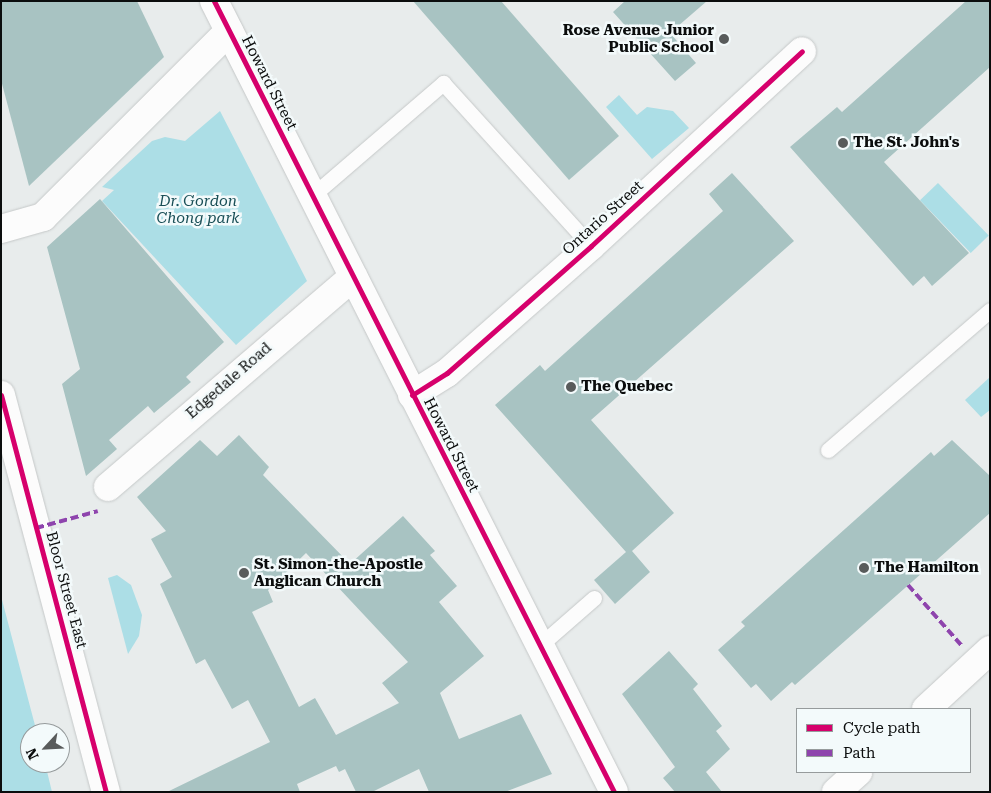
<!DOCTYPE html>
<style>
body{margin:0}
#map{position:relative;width:991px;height:793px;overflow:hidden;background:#e8ecec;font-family:"Roboto Serif",serif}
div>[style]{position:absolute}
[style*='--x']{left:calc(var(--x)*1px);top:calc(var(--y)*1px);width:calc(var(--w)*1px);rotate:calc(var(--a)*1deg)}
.green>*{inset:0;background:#acdee6;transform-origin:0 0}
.building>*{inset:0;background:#a8c3c2}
.roads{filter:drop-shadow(0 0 1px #c5c8c8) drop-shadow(0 0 1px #c5c8c8)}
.lane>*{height:15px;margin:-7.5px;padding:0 7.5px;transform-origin:7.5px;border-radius:7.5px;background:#fcfcfc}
.street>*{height:28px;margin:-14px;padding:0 14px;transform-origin:14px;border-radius:14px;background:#fcfcfc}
.primary>*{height:28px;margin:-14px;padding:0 14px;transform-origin:14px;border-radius:14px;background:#fcfcfc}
.quiet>*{height:4px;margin-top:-2px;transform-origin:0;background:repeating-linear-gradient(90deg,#8e44ad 0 8px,transparent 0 12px)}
.cycleway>*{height:5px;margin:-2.5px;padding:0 2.5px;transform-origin:2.5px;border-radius:2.5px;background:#d6006c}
.dots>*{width:14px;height:14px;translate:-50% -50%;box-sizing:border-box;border:2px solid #f3fafb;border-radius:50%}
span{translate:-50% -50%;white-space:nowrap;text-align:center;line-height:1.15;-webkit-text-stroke:5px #f3fafb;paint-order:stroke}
.poi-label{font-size:15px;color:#0b0d0d;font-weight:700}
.right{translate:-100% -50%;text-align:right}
.left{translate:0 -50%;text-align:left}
.street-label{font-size:15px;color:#0b0d0d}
.park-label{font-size:15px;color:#184e56;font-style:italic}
.frame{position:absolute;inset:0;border:2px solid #0b0d0d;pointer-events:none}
.legend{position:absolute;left:796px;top:708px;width:175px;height:65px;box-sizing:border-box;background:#f3fafb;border:1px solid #969b9c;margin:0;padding:6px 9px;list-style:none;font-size:15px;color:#0b0d0d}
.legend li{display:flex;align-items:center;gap:10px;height:25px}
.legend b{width:25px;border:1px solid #969b9c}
.north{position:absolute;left:20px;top:723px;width:50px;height:50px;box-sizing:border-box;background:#f3fafb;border:1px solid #969b9c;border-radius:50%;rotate:245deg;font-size:14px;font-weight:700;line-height:20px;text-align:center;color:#0b0d0d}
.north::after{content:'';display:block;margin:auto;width:18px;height:22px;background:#585b5b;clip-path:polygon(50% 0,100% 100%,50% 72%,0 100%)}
</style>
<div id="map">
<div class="green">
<i style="clip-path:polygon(619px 95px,637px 115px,647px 107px,673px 111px,689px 128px,652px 159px,606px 107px)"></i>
<i style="clip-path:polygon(220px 111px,307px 281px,236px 345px,102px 201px,114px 190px,102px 187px,152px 141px,165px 137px,185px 141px)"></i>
<i style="left:938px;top:183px;width:73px;height:25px;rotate:46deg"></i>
<i style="clip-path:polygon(990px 377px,990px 410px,981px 417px,965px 400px)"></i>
<i style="clip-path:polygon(117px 575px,131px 585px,142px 615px,139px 636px,128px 654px,108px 578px)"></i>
<i style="clip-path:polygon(1px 596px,37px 733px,30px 733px,30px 763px,45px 763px,52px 792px,1px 792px)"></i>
</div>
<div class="building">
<i style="clip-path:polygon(1px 1px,137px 1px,164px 57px,29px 186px,1px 80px)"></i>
<i style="clip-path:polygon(413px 1px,501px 1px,619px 136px,569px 180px)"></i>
<i style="clip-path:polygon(625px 1px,707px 1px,670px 33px,696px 63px,675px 81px,613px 12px)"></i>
<i style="clip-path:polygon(966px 1px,990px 1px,990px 67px,884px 162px,969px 253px,932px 286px,924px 276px,913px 286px,790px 147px,837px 107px,842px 112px)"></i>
<i style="clip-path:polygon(732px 173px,794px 241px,591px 420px,674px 513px,632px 551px,650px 572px,615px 604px,594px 580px,626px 552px,495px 405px,540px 365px,545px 371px,723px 211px,709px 194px)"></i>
<i style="clip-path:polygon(100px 199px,224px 342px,186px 377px,191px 382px,154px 413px,148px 406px,109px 440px,117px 449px,86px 476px,62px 384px,80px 369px,47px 247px)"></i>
<i style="clip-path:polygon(evenodd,239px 435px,269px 467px,263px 475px,350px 564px,403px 516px,435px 551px,430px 555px,457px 586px,439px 602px,484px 656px,440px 693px,459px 739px,521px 714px,552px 774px,505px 792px,429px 792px,419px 769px,372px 792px,356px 792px,345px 769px,339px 772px,336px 766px,297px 784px,300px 792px,167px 792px,270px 742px,248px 700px,232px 709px,205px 659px,196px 664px,160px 584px,172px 577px,151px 539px,166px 531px,137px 497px,200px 440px,217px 456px,239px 435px,306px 553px,408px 662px,382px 683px,399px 703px,336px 735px,315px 698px,299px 707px,252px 612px,273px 602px,268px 590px,306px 553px)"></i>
<i style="clip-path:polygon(952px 440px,990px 476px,990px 513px,795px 685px,792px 682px,771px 701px,756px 684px,751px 688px,718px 650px,745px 626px,741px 622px,931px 452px,934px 456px)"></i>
<i style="clip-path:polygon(669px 651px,698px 684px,693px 689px,722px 726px,716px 731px,730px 749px,706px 772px,722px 792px,675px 792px,663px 778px,675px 767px,622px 694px)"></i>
</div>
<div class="roads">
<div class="lane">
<i style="--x:313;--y:195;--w:172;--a:-40.7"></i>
<i style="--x:443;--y:83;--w:220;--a:47.8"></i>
<i style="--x:828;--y:450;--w:214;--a:-40.8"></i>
<i style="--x:539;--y:646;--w:73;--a:-41.1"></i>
</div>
<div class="street">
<i style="--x:214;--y:1;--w:886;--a:63.17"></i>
<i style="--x:1;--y:229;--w:44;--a:-15.9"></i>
<i style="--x:43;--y:217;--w:263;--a:-45"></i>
<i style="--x:412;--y:395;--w:41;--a:-32.2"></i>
<i style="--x:447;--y:373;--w:192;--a:-41.4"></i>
<i style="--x:591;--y:246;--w:287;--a:-42.7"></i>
<i style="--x:108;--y:487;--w:323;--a:-40.6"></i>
<i style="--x:926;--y:709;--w:87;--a:-42.7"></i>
<i style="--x:836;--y:792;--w:30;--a:-42"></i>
</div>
<div class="primary">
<i style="--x:1;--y:395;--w:411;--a:75.2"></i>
</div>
</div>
<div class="quiet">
<i style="--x:36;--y:528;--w:64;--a:-15.3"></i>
<i style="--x:908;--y:585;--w:81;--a:48.5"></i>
</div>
<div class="cycleway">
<i style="--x:214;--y:1;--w:886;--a:63.17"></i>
<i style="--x:1;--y:395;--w:411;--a:75.2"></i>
<i style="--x:412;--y:395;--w:41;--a:-32.2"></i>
<i style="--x:447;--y:373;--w:192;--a:-41.4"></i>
<i style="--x:591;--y:246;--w:287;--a:-42.7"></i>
</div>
<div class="dots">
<i style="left:724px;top:39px;background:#585b5b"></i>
<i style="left:843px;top:143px;background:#585b5b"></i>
<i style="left:571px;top:387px;background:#585b5b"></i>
<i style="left:864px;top:568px;background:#585b5b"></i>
<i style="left:244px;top:573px;background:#585b5b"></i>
</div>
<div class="poi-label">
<span class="right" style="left:714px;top:39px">Rose Avenue Junior<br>Public School</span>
<span class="left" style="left:853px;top:143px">The St. John's</span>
<span class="left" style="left:581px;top:387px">The Quebec</span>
<span class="left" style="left:254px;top:573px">St. Simon-the-Apostle<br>Anglican Church</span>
<span class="left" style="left:874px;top:568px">The Hamilton</span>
</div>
<div class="street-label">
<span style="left:269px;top:83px;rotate:63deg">Howard Street</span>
<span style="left:603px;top:218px;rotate:-42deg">Ontario Street</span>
<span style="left:229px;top:381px;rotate:-41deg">Edgedale Road</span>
<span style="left:451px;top:445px;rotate:63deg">Howard Street</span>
<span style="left:66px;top:590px;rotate:75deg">Bloor Street East</span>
</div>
<div class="park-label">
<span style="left:198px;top:210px">Dr. Gordon<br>Chong park</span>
</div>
<div class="frame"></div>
<ul class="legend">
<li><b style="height:6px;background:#d6006c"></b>Cycle path</li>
<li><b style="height:6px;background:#8e44ad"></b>Path</li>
</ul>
<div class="north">N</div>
</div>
